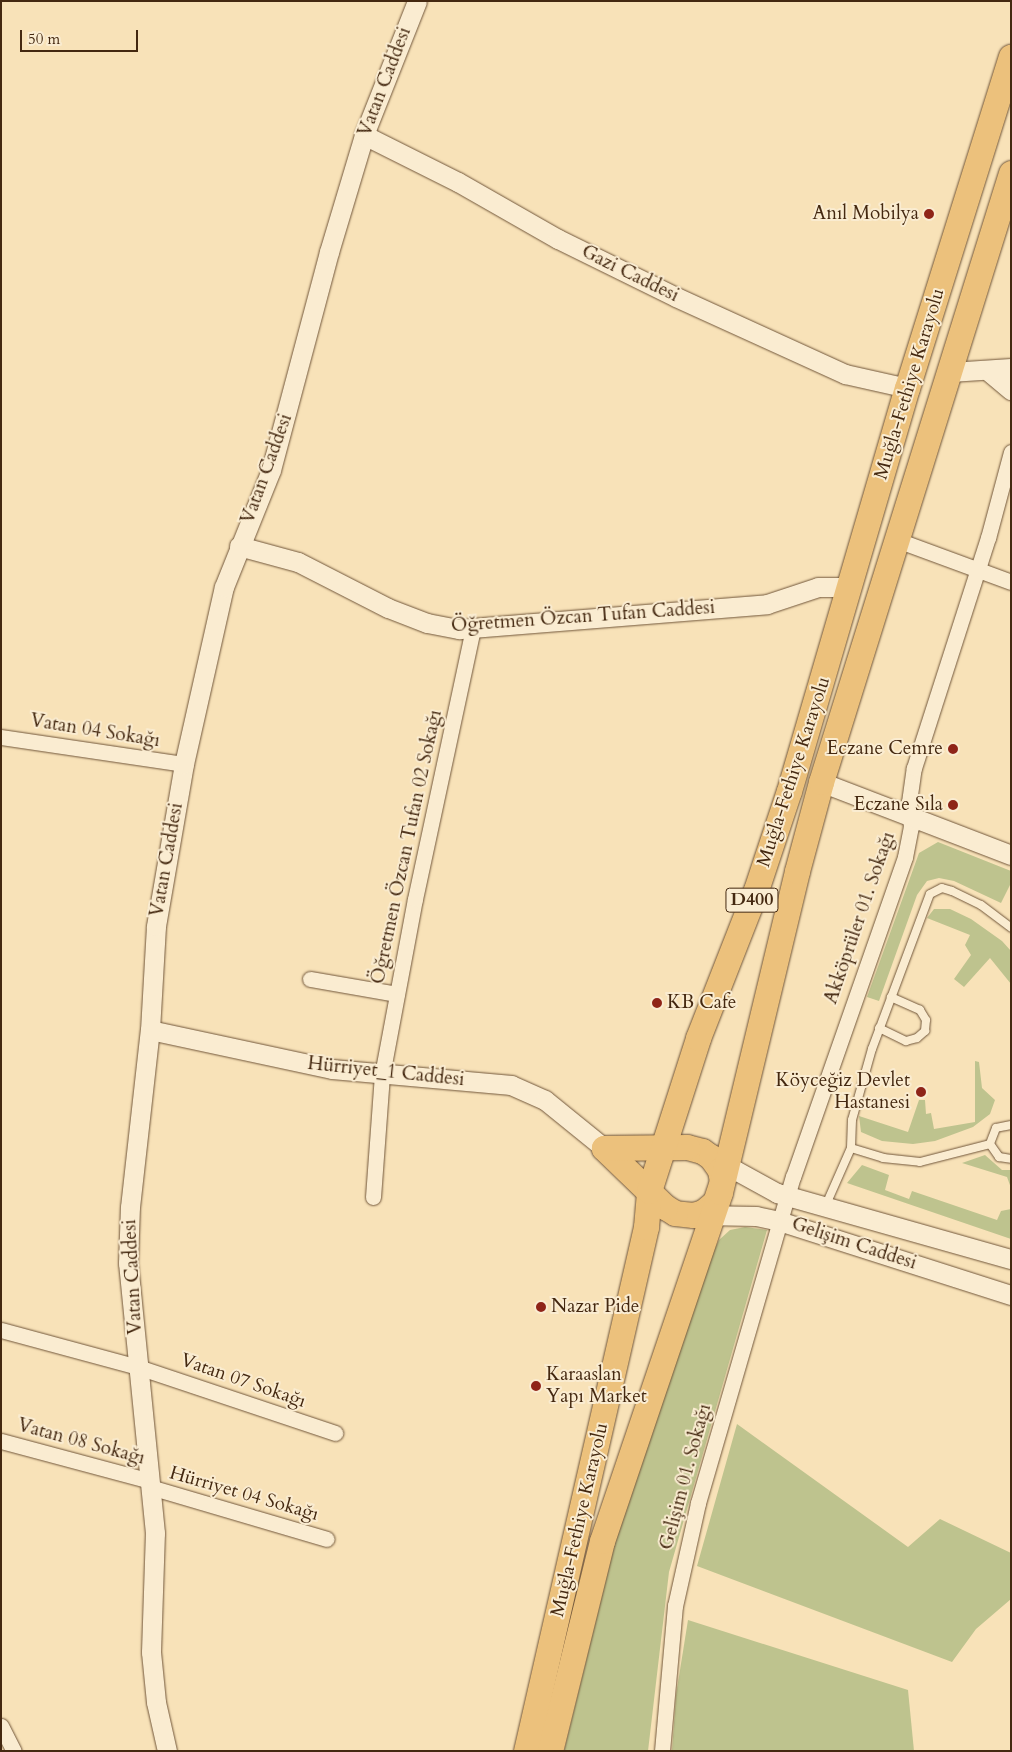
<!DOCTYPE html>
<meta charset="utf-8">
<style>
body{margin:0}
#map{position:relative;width:1012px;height:1752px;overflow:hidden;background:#f8e2b8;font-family:Cardo,serif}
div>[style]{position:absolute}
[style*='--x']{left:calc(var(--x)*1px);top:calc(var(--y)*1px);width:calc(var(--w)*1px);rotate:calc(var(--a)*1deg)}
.green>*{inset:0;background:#bec38e}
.roads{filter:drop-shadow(0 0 1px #71563a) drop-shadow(0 0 1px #71563a)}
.service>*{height:8px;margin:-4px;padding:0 4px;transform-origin:4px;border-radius:4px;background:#faecd1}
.minor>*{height:15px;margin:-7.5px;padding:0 7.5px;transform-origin:7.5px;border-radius:7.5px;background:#faecd1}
.tertiary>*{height:19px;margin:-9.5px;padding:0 9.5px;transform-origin:9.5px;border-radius:9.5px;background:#faecd1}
.trunk>*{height:25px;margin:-12.5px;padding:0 12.5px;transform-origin:12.5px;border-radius:12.5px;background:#ecc17c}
.dots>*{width:14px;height:14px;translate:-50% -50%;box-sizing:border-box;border:2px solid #faecd1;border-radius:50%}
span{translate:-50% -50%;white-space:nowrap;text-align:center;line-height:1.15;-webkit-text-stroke:4px #faecd1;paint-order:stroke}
.shield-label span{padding:1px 4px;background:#faecd1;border:1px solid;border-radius:4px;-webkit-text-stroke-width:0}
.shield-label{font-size:18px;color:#442810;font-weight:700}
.street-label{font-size:19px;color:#442810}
.poi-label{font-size:19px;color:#442810}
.right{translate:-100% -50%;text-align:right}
.left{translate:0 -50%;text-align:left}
.frame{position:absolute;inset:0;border:2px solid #442810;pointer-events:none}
.scale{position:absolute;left:20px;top:30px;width:118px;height:22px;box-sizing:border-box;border:2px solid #442810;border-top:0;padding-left:6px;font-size:15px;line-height:18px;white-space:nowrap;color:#442810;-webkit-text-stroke:4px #faecd1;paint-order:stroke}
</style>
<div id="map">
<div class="green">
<i style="clip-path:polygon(938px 842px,1011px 871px,1011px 883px,1001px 903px,954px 881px,939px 878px,927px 881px,917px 895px,879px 1001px,867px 997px,919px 853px)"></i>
<i style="clip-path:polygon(934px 909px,950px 909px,971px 919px,1002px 941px,1011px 951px,1011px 984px,990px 958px,964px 987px,954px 979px,971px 955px,965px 945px,970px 935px,927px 918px)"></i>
<i style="clip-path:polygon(975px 1061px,979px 1062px,982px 1088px,995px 1100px,990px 1114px,973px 1127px,935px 1141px,913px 1144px,882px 1141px,861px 1132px,859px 1116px,908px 1132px,919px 1100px,925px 1100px,926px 1114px,931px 1113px,934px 1129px,975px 1122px)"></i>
<i style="clip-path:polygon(985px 1155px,1002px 1170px,1011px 1170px,1011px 1188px,1007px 1177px,962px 1163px)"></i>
<i style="clip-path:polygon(862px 1165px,889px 1175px,885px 1190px,909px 1199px,912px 1191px,997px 1220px,1001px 1211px,1011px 1209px,1011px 1239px,847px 1183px)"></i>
<i style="clip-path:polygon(745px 1227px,767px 1230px,669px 1572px,648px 1751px,564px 1751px,617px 1534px,713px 1252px,719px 1240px,730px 1230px)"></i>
<i style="clip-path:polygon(737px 1424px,908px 1547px,940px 1519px,1011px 1553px,1011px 1599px,976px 1629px,952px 1662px,697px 1566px)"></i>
<i style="clip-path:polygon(688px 1620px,908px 1690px,914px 1751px,672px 1751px,676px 1695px)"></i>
</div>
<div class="roads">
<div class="service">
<i style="--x:879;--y:1028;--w:30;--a:26"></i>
<i style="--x:906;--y:1041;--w:11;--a:-15"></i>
<i style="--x:917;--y:1038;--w:11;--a:-41"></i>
<i style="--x:925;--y:1031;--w:11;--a:-85"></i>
<i style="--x:926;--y:1020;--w:12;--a:-121"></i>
<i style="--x:920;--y:1010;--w:32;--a:-156"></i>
<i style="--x:1011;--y:1125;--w:15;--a:169"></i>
<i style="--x:996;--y:1128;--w:17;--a:111"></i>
<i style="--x:990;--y:1144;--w:16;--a:55"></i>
<i style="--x:999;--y:1157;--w:12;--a:9"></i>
<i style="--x:851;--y:1148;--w:34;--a:17"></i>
<i style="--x:883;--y:1158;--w:37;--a:6"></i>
<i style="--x:920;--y:1162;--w:72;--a:-14.4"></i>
<i style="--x:825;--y:1207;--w:64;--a:-66.2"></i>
<i style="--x:851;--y:1148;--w:28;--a:-88"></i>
<i style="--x:852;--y:1120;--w:74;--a:-74.3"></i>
<i style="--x:872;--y:1049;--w:165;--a:-69.5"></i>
<i style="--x:930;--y:894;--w:13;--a:-27"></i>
<i style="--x:942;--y:888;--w:10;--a:17"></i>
<i style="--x:952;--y:891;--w:32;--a:26"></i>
<i style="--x:981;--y:905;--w:38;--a:37"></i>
</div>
<div class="minor">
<i style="--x:897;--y:540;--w:121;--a:20.2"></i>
<i style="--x:1;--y:737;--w:185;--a:8.4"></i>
<i style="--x:310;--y:979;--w:88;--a:9.8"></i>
<i style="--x:373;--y:1197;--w:122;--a:-85.8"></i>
<i style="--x:382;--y:1075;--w:179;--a:-79.4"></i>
<i style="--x:415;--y:899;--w:277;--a:-77.9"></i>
<i style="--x:1;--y:1330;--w:142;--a:15.1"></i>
<i style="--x:138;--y:1367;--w:208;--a:18.5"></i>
<i style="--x:1;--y:1441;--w:154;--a:15"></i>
<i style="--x:150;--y:1487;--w:184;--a:16.4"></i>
<i style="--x:1;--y:1726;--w:28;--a:63"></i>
<i style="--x:662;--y:1751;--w:146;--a:-84.9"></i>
<i style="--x:675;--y:1606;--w:106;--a:-77.4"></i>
<i style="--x:698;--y:1503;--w:340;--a:-73.8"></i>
<i style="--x:793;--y:1177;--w:339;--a:-70.7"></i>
<i style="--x:905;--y:857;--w:31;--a:-79"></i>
<i style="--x:911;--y:827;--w:25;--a:-95"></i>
<i style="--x:909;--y:802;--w:34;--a:-82"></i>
<i style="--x:914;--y:768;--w:242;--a:-72.2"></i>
<i style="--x:988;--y:538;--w:89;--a:-75"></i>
</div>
<div class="tertiary">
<i style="--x:364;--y:135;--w:105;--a:26.6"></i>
<i style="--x:458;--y:182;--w:115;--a:29.7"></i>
<i style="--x:558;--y:239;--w:131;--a:26.2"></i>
<i style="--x:676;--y:297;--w:186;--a:24.5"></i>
<i style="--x:845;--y:374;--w:64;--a:12.7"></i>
<i style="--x:988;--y:371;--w:30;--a:40"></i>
<i style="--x:950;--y:372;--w:61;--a:-3.8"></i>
<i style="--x:239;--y:546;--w:61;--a:15.2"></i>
<i style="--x:298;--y:562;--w:101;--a:27.1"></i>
<i style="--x:388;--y:608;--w:42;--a:21"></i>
<i style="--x:427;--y:623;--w:33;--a:11"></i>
<i style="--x:459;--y:629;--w:309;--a:-4.6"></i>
<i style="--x:767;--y:604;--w:54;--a:-18.4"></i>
<i style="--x:818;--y:587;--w:32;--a:0"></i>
<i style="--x:821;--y:782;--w:204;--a:21"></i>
<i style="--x:150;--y:1030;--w:186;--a:12.1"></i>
<i style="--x:332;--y:1069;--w:180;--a:5.1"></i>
<i style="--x:511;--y:1085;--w:37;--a:24"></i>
<i style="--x:545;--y:1100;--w:76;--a:39.1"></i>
<i style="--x:717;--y:1160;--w:68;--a:28.8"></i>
<i style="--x:777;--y:1193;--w:243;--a:15.8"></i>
<i style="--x:701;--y:1215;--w:55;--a:1"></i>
<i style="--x:756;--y:1216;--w:24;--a:12"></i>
<i style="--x:779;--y:1221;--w:244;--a:17.7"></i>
<i style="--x:167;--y:1751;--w:50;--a:-102.7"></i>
<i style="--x:156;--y:1702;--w:50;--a:-95.7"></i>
<i style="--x:151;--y:1652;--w:119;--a:-88.1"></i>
<i style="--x:155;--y:1533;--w:271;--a:-95.7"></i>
<i style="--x:128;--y:1263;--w:56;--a:-88"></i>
<i style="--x:130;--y:1207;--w:178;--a:-83.6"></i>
<i style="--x:150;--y:1030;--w:104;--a:-86.7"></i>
<i style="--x:156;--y:926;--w:164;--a:-80.2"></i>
<i style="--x:184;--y:764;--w:181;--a:-77.3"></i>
<i style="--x:224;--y:587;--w:126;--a:-68.1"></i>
<i style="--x:271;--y:470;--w:226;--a:-75.1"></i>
<i style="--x:329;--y:252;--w:122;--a:-73.3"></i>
<i style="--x:364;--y:135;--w:144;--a:-68.4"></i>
</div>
<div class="trunk">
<i style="--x:687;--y:1147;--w:16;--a:15"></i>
<i style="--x:702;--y:1151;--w:11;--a:34"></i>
<i style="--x:711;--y:1157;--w:16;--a:55"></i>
<i style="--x:720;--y:1170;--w:11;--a:80"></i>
<i style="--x:722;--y:1181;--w:22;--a:108"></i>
<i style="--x:715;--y:1202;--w:16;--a:140"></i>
<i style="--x:703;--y:1212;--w:10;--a:163"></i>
<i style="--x:693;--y:1215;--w:18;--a:-174"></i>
<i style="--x:675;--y:1213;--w:12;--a:-149"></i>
<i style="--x:665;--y:1207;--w:85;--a:-136"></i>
<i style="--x:604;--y:1148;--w:83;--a:-0.7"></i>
<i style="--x:526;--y:1751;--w:538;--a:-77.1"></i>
<i style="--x:646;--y:1227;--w:36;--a:-85"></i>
<i style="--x:649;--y:1191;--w:161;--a:-72.2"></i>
<i style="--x:698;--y:1038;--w:159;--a:-68.6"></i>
<i style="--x:756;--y:890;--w:104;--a:-71.6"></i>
<i style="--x:789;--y:791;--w:420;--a:-73.7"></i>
<i style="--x:907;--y:388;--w:347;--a:-72.6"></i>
<i style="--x:550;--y:1751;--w:216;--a:-76.1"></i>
<i style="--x:602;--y:1541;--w:368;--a:-71.3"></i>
<i style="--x:720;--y:1192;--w:330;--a:-76.5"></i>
<i style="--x:797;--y:871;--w:92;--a:-74.9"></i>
<i style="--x:821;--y:782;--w:638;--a:-72.67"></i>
</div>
</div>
<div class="dots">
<i style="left:929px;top:214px;background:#8f2418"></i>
<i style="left:953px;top:749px;background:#8f2418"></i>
<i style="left:953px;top:805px;background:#8f2418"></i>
<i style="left:657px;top:1003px;background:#8f2418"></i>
<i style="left:921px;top:1092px;background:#8f2418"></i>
<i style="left:541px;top:1307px;background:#8f2418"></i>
<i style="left:536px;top:1386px;background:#8f2418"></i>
</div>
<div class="shield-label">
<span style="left:752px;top:900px">D400</span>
</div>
<div class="street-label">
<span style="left:385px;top:82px;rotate:-69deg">Vatan Caddesi</span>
<span style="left:630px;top:274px;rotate:26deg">Gazi Caddesi</span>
<span style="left:910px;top:384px;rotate:-73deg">Muğla-Fethiye Karayolu</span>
<span style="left:267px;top:469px;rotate:-70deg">Vatan Caddesi</span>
<span style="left:583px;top:617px;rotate:-4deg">Öğretmen Özcan Tufan Caddesi</span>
<span style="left:95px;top:731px;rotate:9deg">Vatan 04 Sokağı</span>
<span style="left:794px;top:772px;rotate:-72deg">Muğla-Fethiye Karayolu</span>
<span style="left:407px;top:847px;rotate:-78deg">Öğretmen Özcan Tufan 02 Sokağı</span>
<span style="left:167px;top:860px;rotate:-80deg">Vatan Caddesi</span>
<span style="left:860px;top:918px;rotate:-71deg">Akköprüler 01. Sokağı</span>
<span style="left:386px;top:1072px;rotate:6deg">Hürriyet_1 Caddesi</span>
<span style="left:854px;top:1244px;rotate:18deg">Gelişim Caddesi</span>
<span style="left:133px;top:1277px;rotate:-93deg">Vatan Caddesi</span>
<span style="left:243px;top:1381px;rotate:19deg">Vatan 07 Sokağı</span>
<span style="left:81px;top:1442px;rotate:15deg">Vatan 08 Sokağı</span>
<span style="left:686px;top:1477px;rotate:-75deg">Gelişim 01. Sokağı</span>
<span style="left:244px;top:1494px;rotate:16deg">Hürriyet 04 Sokağı</span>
<span style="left:580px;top:1520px;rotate:-77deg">Muğla-Fethiye Karayolu</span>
</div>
<div class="poi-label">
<span class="right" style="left:919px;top:214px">Anıl Mobilya</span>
<span class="right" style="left:943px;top:749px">Eczane Cemre</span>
<span class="right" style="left:943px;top:805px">Eczane Sıla</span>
<span class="left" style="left:667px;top:1003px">KB Cafe</span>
<span class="right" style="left:910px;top:1092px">Köyceğiz Devlet<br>Hastanesi</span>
<span class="left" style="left:551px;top:1307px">Nazar Pide</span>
<span class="left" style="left:546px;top:1386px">Karaaslan<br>Yapı Market</span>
</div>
<div class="frame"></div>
<div class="scale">50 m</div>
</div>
